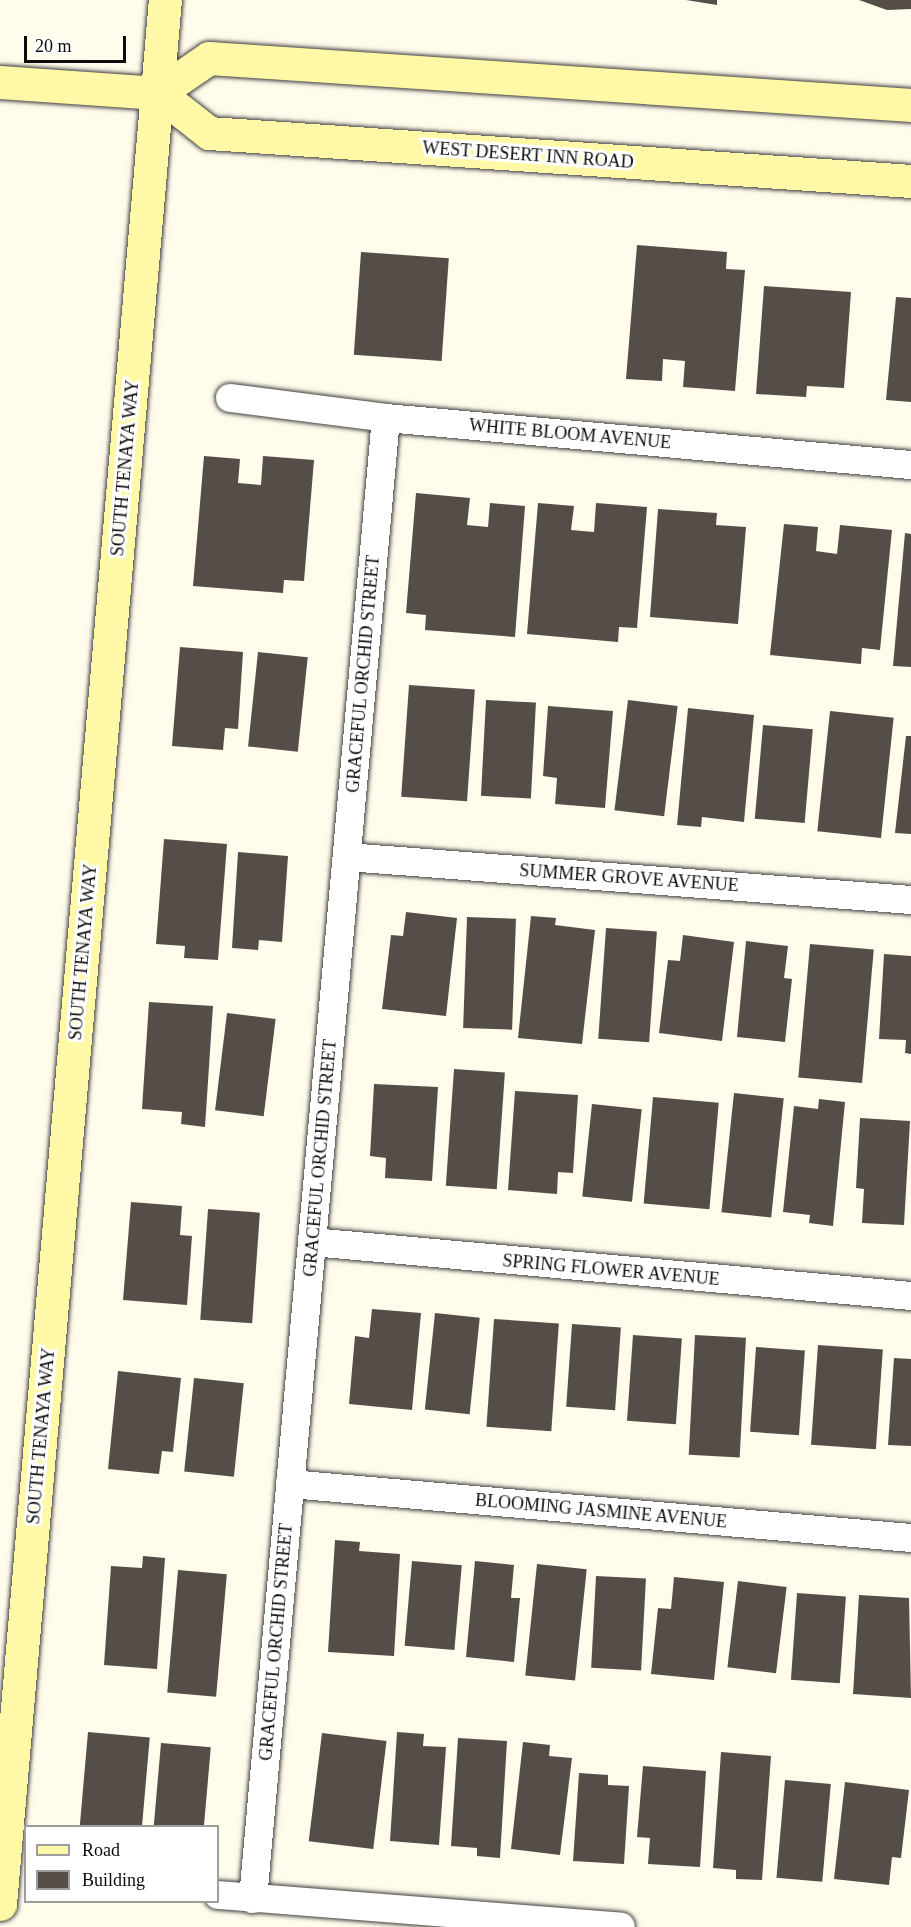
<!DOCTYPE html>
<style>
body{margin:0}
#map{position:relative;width:911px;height:1927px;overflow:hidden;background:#fffcec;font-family:"Times New Roman",serif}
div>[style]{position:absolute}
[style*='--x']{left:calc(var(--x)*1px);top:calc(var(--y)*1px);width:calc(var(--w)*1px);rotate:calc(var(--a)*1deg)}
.building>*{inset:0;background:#554e48;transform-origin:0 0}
.roads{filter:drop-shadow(0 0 2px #3f3f3f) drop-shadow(0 0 2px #3f3f3f)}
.street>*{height:28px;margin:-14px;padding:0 14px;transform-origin:14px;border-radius:14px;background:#fff}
.secondary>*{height:33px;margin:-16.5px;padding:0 16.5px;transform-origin:16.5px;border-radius:16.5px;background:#fff9a7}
span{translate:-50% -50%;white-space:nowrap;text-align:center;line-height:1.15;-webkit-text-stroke:6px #fff;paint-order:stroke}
.street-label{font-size:18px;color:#0c0c0c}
.legend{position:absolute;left:24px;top:1825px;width:195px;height:78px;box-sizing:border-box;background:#fff;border:2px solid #9e9e9e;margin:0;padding:8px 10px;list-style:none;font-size:18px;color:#0c0c0c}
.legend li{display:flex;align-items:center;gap:12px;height:30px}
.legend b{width:30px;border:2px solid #9e9e9e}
.scale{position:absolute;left:24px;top:36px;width:102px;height:27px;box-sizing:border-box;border:3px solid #0c0c0c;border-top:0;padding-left:8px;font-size:18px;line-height:21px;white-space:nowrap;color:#0c0c0c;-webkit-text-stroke:4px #fff;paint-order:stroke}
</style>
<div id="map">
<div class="building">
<i style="clip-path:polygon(686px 0,717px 0,717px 5px)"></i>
<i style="clip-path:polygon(859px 0,911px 0,911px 9px,887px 10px)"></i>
<i style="clip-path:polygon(637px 245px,727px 252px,726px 269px,745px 270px,735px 391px,683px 387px,685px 361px,663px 359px,662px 381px,626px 379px)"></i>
<i style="left:361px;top:252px;width:88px;height:103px;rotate:4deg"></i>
<i style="clip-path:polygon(764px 286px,851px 292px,844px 388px,807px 386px,806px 397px,756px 394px)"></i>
<i style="clip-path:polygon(896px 297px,911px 298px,911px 402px,886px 400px)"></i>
<i style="clip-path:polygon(204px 456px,240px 459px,238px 483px,261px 485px,263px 456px,314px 460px,304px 581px,284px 580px,283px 593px,193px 586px)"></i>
<i style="clip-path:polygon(416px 493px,470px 498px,467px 525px,488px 527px,490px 503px,525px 506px,515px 637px,425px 630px,426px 615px,406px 613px)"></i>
<i style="clip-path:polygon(538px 503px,574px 506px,571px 530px,594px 532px,596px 503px,647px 507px,637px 628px,619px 627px,618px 642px,527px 634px)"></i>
<i style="clip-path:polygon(658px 509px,717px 513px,716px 525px,746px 527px,738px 624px,650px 617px)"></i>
<i style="clip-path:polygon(784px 524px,818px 527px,816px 551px,837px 554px,840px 525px,892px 530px,880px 650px,862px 648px,861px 664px,770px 655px)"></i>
<i style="clip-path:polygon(905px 533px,911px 534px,911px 667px,893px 666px)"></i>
<i style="clip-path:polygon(180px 647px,243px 652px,238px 729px,225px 728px,223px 750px,172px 746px)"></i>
<i style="left:258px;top:652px;width:50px;height:95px;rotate:6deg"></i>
<i style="left:409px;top:685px;width:66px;height:112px;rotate:4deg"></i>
<i style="left:486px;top:700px;width:50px;height:96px;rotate:3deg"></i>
<i style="left:628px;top:700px;width:50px;height:111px;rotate:7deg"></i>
<i style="clip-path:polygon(548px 706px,613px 711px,605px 808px,555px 804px,557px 778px,543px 776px)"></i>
<i style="clip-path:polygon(688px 708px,754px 715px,744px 822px,702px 817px,701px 827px,677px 825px)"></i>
<i style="left:830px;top:711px;width:64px;height:121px;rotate:6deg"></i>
<i style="left:763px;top:725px;width:50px;height:94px;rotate:5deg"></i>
<i style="clip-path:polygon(906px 736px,911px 736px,911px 834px,895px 833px)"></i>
<i style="clip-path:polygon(164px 839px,227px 844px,218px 960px,184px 958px,185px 946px,156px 944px)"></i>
<i style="clip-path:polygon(238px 852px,288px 856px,282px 942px,259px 940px,258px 950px,232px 948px)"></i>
<i style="clip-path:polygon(406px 912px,457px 918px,446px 1016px,382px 1009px,391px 935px,403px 936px)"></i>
<i style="clip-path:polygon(531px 916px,556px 918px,555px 925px,595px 930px,582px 1044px,518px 1038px)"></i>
<i style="left:467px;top:917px;width:49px;height:111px;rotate:2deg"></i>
<i style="left:606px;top:928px;width:51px;height:111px;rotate:4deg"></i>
<i style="clip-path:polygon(683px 935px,734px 942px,722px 1041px,659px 1033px,668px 960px,680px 961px)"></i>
<i style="clip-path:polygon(746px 941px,788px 946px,784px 978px,792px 979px,785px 1042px,737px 1037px)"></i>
<i style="left:810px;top:944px;width:64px;height:134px;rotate:5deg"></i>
<i style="clip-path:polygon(884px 954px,911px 956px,911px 1054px,905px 1053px,906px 1040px,879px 1039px)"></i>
<i style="clip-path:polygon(149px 1002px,213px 1006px,205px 1127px,181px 1124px,182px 1112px,142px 1109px)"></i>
<i style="left:227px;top:1013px;width:49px;height:98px;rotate:7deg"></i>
<i style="left:454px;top:1069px;width:51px;height:117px;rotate:4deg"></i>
<i style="clip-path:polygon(374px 1084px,438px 1087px,432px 1181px,385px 1178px,386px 1158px,370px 1156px)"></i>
<i style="clip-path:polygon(515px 1091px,578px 1095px,573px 1173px,558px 1172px,557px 1194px,508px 1190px)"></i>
<i style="left:734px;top:1093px;width:50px;height:120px;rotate:6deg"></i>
<i style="left:653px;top:1097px;width:66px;height:107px;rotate:5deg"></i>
<i style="clip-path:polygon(819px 1099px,845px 1102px,833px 1226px,809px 1223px,810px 1215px,783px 1212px,794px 1106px,818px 1109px)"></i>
<i style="left:592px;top:1104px;width:50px;height:93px;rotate:6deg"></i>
<i style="clip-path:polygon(860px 1118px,910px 1121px,904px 1225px,862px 1223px,864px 1189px,856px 1188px)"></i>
<i style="clip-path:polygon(131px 1202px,182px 1206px,180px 1235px,192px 1236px,187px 1305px,123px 1300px)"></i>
<i style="left:208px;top:1209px;width:52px;height:111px;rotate:4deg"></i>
<i style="clip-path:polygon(372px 1309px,421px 1313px,412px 1410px,349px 1404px,355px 1336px,369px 1338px)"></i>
<i style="left:435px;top:1313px;width:45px;height:97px;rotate:6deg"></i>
<i style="left:494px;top:1319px;width:65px;height:108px;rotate:4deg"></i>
<i style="left:572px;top:1324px;width:49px;height:83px;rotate:4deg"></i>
<i style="left:633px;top:1335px;width:49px;height:86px;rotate:4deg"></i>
<i style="left:695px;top:1335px;width:51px;height:120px;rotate:3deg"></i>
<i style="left:818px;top:1345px;width:65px;height:100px;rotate:4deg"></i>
<i style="left:756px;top:1347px;width:49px;height:85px;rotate:4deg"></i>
<i style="clip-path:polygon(894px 1358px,911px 1359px,911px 1446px,888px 1445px)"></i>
<i style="clip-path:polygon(118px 1371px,181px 1378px,173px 1452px,162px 1451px,159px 1474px,108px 1469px)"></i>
<i style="left:194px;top:1378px;width:50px;height:94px;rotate:6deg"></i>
<i style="clip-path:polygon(335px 1540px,360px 1542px,359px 1551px,400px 1554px,394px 1656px,328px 1652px)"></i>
<i style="clip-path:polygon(143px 1556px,165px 1558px,157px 1669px,104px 1665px,111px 1566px,142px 1568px)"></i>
<i style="left:412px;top:1561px;width:50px;height:85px;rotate:5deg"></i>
<i style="clip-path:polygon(475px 1561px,514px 1565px,511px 1598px,520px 1598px,514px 1662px,466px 1657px)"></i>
<i style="left:537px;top:1564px;width:50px;height:112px;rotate:6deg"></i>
<i style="left:178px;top:1570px;width:49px;height:123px;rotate:5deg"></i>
<i style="left:596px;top:1576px;width:50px;height:92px;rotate:3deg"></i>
<i style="clip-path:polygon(674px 1577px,724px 1582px,714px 1680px,651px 1674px,658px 1608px,671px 1609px)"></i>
<i style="left:738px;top:1581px;width:49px;height:87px;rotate:7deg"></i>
<i style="left:797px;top:1593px;width:49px;height:87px;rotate:4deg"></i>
<i style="clip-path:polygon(859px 1595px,909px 1598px,911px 1698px,853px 1694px)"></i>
<i style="left:88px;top:1732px;width:62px;height:94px;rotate:5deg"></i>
<i style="clip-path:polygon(397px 1732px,424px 1734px,423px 1746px,446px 1747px,439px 1845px,390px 1841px)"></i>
<i style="left:322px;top:1733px;width:65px;height:109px;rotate:7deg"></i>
<i style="clip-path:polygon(458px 1738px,507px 1741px,500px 1858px,477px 1856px,477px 1848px,451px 1846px)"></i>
<i style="clip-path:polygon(523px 1742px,550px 1745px,549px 1756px,572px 1758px,560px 1855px,511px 1849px)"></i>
<i style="left:161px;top:1743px;width:50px;height:83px;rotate:5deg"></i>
<i style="clip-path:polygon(721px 1752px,771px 1756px,762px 1880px,736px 1879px,736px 1870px,713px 1868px)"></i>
<i style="clip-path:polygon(643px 1766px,706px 1771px,700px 1867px,648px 1864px,650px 1838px,637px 1837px)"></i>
<i style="clip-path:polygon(579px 1773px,608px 1775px,608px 1785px,629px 1786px,624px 1864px,573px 1861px)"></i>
<i style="left:785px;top:1780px;width:46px;height:98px;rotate:5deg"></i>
<i style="clip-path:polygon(845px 1782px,909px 1790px,901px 1858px,892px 1857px,889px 1885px,834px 1879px)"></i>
</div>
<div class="roads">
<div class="street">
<i style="--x:230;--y:398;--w:157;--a:7.3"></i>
<i style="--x:386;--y:418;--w:527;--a:5.12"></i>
<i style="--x:347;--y:857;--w:566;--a:4.36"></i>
<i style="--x:312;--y:1242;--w:601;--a:5.15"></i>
<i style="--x:290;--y:1484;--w:623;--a:4.97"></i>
<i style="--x:218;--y:1895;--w:404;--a:4.5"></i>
<i style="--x:253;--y:1899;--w:1487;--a:-84.87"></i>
</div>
<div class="secondary">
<i style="--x:0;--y:82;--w:158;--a:4"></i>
<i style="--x:158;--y:93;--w:65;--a:38.1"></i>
<i style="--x:209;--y:133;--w:704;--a:3.91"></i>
<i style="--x:158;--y:93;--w:62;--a:-34.5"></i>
<i style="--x:209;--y:58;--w:704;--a:3.83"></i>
<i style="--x:0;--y:1904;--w:1911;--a:-85.05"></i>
</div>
</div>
<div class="street-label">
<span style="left:528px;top:155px;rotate:4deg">WEST DESERT INN ROAD</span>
<span style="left:570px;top:434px;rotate:5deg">WHITE BLOOM AVENUE</span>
<span style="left:125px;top:468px;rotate:-85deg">SOUTH TENAYA WAY</span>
<span style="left:363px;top:674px;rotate:-85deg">GRACEFUL ORCHID STREET</span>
<span style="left:629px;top:878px;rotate:4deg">SUMMER GROVE AVENUE</span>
<span style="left:83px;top:952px;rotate:-85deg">SOUTH TENAYA WAY</span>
<span style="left:320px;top:1158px;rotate:-85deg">GRACEFUL ORCHID STREET</span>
<span style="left:611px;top:1270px;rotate:5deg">SPRING FLOWER AVENUE</span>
<span style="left:41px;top:1436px;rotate:-85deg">SOUTH TENAYA WAY</span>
<span style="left:601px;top:1511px;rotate:5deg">BLOOMING JASMINE AVENUE</span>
<span style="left:276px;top:1642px;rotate:-85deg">GRACEFUL ORCHID STREET</span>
</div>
<ul class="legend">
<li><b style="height:8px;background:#fff9a7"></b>Road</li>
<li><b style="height:16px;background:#554e48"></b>Building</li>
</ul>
<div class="scale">20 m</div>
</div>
